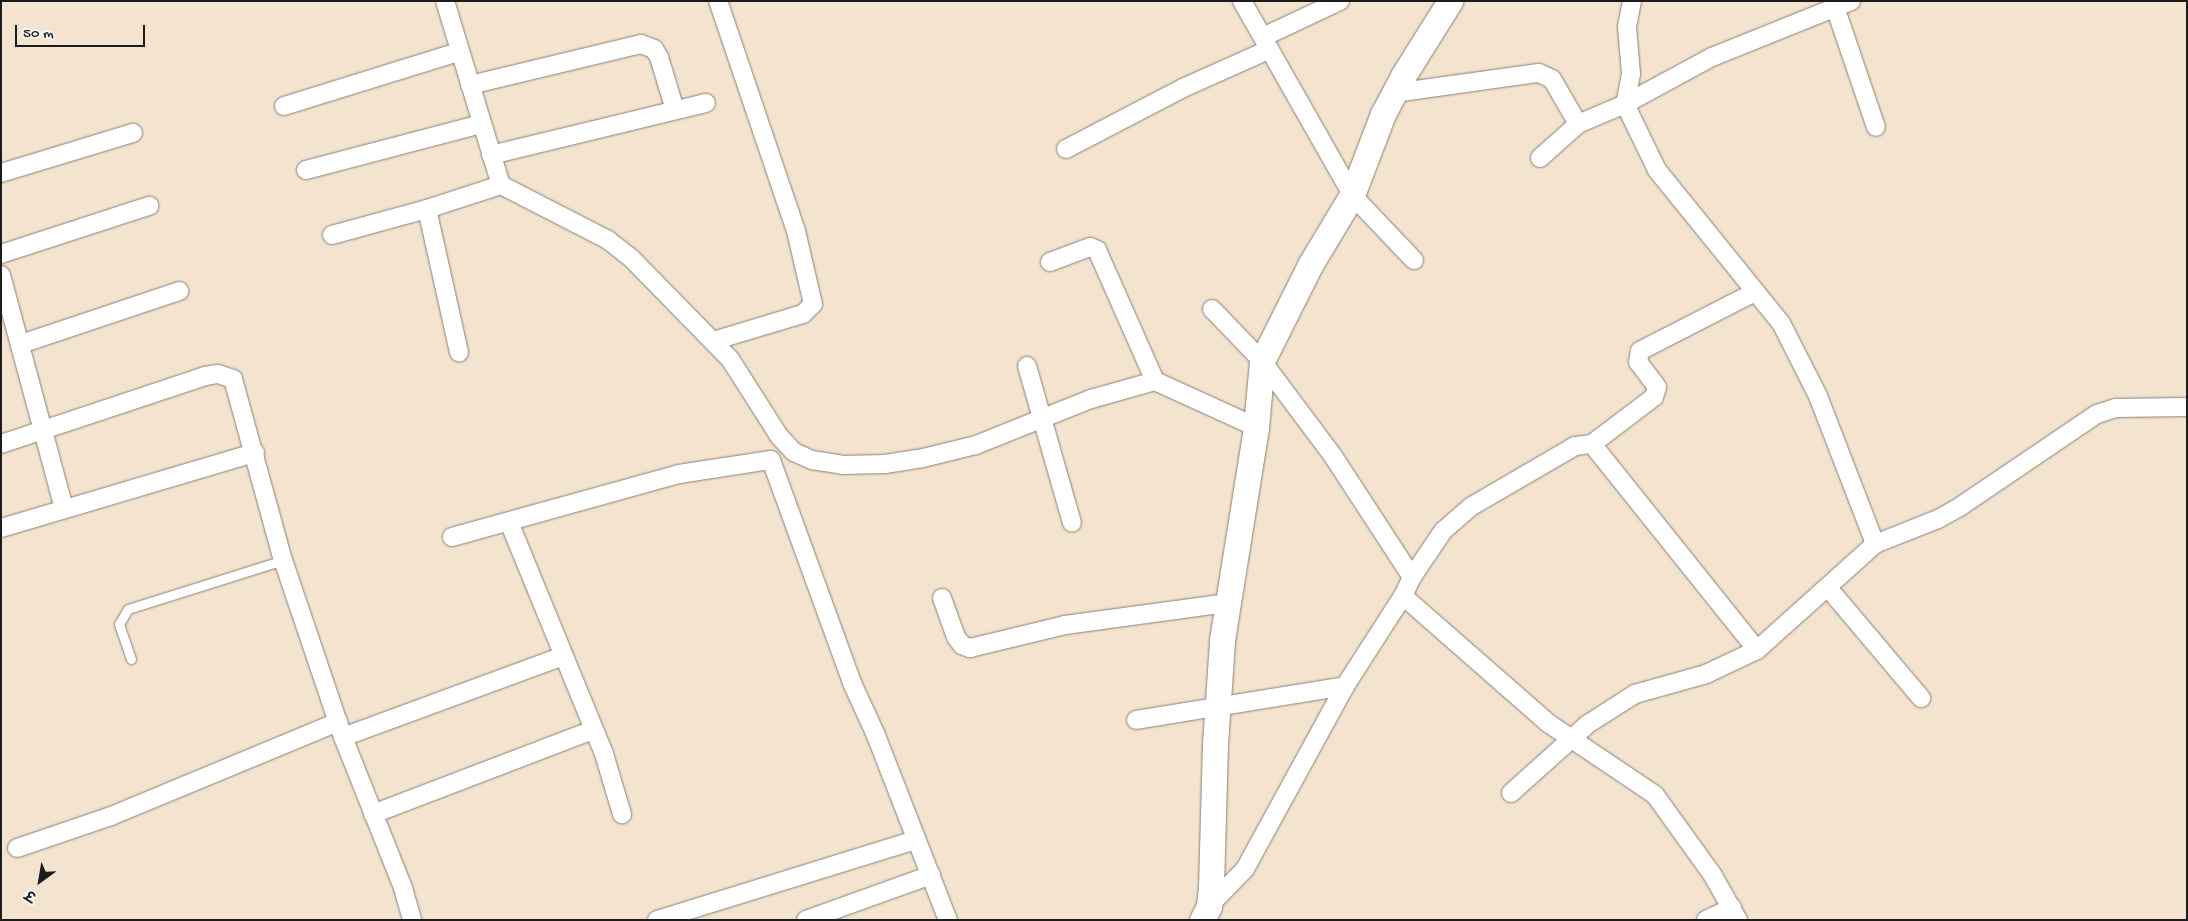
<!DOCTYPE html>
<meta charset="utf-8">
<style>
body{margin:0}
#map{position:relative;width:2188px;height:921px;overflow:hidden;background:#f4e4cf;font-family:"Gochi Hand","Playpen Sans Deva",sans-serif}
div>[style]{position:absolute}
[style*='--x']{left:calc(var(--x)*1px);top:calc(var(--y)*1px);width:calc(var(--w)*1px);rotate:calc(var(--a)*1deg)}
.roads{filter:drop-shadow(0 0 1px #888076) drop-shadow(0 0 1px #888076)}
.lane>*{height:9px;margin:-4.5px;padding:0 4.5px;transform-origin:4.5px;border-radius:4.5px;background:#fff}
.street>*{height:18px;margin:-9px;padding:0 9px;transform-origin:9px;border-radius:9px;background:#fff}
.secondary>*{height:25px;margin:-12.5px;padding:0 12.5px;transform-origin:12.5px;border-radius:12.5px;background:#fff}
span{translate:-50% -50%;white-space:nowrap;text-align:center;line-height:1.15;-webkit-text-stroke:4px #f6f6f2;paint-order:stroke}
.frame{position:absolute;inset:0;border:2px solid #1c1c1c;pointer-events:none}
.north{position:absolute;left:15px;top:856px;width:50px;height:50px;-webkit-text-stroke:4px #f6f6f2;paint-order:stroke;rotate:212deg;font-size:14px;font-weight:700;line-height:20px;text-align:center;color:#1c1c1c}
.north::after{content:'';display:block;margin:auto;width:18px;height:22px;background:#1c1c1c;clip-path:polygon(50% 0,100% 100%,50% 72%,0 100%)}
.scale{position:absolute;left:15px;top:25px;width:130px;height:22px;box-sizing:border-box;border:2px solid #1c1c1c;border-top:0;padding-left:6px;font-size:15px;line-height:18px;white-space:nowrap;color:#1c1c1c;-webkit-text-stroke:4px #f6f6f2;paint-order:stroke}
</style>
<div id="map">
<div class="roads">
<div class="lane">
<i style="--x:131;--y:659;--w:37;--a:-109"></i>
<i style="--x:119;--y:624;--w:17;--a:-59"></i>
<i style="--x:128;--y:609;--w:163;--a:-17.5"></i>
</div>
<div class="street">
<i style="--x:445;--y:1;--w:192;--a:73.1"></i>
<i style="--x:501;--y:185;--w:120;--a:27.2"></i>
<i style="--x:608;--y:240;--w:29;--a:38"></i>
<i style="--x:631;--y:258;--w:141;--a:45.6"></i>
<i style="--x:730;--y:359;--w:91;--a:57.5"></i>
<i style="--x:779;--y:436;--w:22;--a:47"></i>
<i style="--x:794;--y:452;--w:20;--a:24"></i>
<i style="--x:812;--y:460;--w:30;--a:9"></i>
<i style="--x:842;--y:465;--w:43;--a:-1.3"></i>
<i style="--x:885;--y:464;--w:38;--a:-9"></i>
<i style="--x:923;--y:458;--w:55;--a:-13.8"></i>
<i style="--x:976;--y:445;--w:124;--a:-21.8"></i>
<i style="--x:1091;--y:399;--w:66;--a:-15.7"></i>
<i style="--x:1242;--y:1;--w:223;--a:60.4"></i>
<i style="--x:1352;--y:195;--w:90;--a:46.4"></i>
<i style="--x:1632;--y:1;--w:26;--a:101"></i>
<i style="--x:1627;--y:27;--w:47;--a:85.1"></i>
<i style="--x:1631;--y:74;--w:31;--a:101"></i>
<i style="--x:1625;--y:104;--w:73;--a:64.1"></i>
<i style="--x:1657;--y:170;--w:197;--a:51"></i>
<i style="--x:1781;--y:323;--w:82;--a:63.1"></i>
<i style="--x:1818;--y:396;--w:159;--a:68.9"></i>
<i style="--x:1833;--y:1;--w:133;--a:71.2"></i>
<i style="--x:1263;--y:37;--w:85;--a:-25.1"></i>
<i style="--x:470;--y:85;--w:176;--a:-13.5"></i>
<i style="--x:641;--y:44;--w:14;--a:21"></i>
<i style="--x:654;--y:49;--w:9;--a:58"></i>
<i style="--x:659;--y:57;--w:55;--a:73.2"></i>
<i style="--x:1394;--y:93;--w:146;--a:-7.9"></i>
<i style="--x:1539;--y:73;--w:14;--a:25"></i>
<i style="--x:1552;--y:79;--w:52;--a:60"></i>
<i style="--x:284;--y:106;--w:182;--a:-17.2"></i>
<i style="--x:1066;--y:149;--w:132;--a:-27.5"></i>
<i style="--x:1183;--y:88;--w:95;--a:-24.1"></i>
<i style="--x:491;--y:155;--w:221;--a:-13.6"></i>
<i style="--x:1540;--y:158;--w:51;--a:-41.8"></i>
<i style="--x:1578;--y:124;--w:51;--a:-23.1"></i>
<i style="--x:1625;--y:104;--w:99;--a:-28.4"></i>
<i style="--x:1712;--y:57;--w:150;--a:-21.9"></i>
<i style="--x:306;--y:170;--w:181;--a:-14.7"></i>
<i style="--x:1;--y:173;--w:138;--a:-16.9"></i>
<i style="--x:427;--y:209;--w:147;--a:77.4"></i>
<i style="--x:332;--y:235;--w:98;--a:-15.3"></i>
<i style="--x:427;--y:209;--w:78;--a:-18"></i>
<i style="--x:1;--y:254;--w:156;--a:-18"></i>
<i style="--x:1050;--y:262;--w:43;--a:-20.6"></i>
<i style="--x:1090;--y:247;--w:8;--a:23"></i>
<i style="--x:1097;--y:250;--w:143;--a:66.1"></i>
<i style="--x:1155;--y:381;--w:111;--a:24.5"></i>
<i style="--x:1;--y:275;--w:241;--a:74.9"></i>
<i style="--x:1212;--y:309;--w:72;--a:46.1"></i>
<i style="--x:1262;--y:361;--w:119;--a:53.2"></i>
<i style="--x:1333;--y:456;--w:145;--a:56.9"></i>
<i style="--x:1412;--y:577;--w:21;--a:115"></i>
<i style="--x:1403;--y:596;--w:193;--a:41.2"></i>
<i style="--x:1548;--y:723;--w:129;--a:33.9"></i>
<i style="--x:1655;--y:795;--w:97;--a:54.2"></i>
<i style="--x:1712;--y:874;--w:53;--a:60.5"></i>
<i style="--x:713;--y:341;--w:94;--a:-16.7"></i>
<i style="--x:803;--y:314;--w:14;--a:-45"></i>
<i style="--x:813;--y:304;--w:75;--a:-103.1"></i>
<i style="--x:796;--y:231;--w:243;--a:-108.7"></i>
<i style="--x:21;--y:344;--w:167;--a:-18.5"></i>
<i style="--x:1027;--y:366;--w:163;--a:74"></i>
<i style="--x:1;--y:444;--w:215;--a:-18.4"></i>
<i style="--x:205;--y:376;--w:13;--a:-9"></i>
<i style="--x:218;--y:374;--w:16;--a:18"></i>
<i style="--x:233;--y:379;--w:188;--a:74.6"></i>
<i style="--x:283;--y:560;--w:187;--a:71.3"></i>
<i style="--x:343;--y:737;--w:162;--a:68.3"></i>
<i style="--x:403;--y:888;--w:33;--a:74"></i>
<i style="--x:1592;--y:444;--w:78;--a:-37.2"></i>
<i style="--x:1654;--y:397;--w:10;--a:-73"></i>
<i style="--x:1657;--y:387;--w:31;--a:-127"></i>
<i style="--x:1638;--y:362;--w:11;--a:-80"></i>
<i style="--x:1640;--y:351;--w:129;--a:-27.2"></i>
<i style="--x:509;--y:522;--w:251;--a:67.7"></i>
<i style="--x:604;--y:754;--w:63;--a:73.3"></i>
<i style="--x:1;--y:528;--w:265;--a:-16.5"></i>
<i style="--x:452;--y:537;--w:236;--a:-15.5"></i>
<i style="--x:679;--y:474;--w:93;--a:-8.7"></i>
<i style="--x:771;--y:460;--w:237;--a:70"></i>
<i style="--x:852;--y:683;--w:55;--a:65.3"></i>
<i style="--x:875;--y:733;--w:201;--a:68.7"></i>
<i style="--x:1412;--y:577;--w:55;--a:-56"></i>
<i style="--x:1443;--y:531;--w:38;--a:-41"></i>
<i style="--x:1472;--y:506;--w:119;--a:-30.2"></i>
<i style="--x:1575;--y:446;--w:17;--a:-7"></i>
<i style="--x:1592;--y:444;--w:264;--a:51.3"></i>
<i style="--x:1829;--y:589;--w:143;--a:49.8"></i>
<i style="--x:942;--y:598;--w:41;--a:70.3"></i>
<i style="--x:956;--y:637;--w:10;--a:53"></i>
<i style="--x:962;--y:645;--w:9;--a:21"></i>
<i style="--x:970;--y:648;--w:98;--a:-13.6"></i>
<i style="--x:1065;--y:625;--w:163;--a:-7.7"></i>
<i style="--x:1136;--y:720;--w:212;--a:-9.2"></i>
<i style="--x:343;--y:737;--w:234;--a:-20.2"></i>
<i style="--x:1511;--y:793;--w:103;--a:-41.9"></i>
<i style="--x:1588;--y:724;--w:56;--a:-32.6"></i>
<i style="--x:1635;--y:694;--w:74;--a:-15.7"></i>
<i style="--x:1706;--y:674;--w:56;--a:-25.2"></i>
<i style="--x:1757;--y:650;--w:159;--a:-41.9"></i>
<i style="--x:1875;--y:544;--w:68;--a:-21.6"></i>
<i style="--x:1938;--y:519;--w:26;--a:-29"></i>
<i style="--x:1961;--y:506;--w:164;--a:-34.1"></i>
<i style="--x:2097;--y:414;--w:20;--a:-18"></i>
<i style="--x:2116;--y:408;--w:71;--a:-0.8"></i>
<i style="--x:373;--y:814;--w:235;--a:-20.9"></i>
<i style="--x:17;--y:848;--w:99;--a:-18.8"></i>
<i style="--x:111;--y:816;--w:246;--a:-22.5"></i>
<i style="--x:1209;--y:906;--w:52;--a:-45.8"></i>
<i style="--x:1245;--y:869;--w:209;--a:-61.3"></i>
<i style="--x:1345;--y:686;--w:107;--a:-57.2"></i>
<i style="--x:657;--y:920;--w:271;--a:-17.2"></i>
<i style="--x:806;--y:920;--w:133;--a:-19.8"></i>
<i style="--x:1706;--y:920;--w:29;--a:-25"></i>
</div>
<div class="secondary">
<i style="--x:1202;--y:920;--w:16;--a:-63"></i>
<i style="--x:1209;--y:906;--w:19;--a:-84"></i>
<i style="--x:1211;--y:887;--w:143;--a:-88.4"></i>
<i style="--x:1215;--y:744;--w:104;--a:-86.1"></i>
<i style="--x:1222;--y:640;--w:216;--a:-80.9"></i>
<i style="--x:1256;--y:427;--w:66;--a:-84.8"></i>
<i style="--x:1262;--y:361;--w:107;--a:-63.4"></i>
<i style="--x:1310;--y:265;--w:82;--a:-59"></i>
<i style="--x:1352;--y:195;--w:87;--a:-69.1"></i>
<i style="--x:1383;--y:114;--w:43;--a:-62.2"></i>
<i style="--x:1403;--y:76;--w:89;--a:-57.9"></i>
</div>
</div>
<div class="frame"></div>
<div class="north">उ</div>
<div class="scale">50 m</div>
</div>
